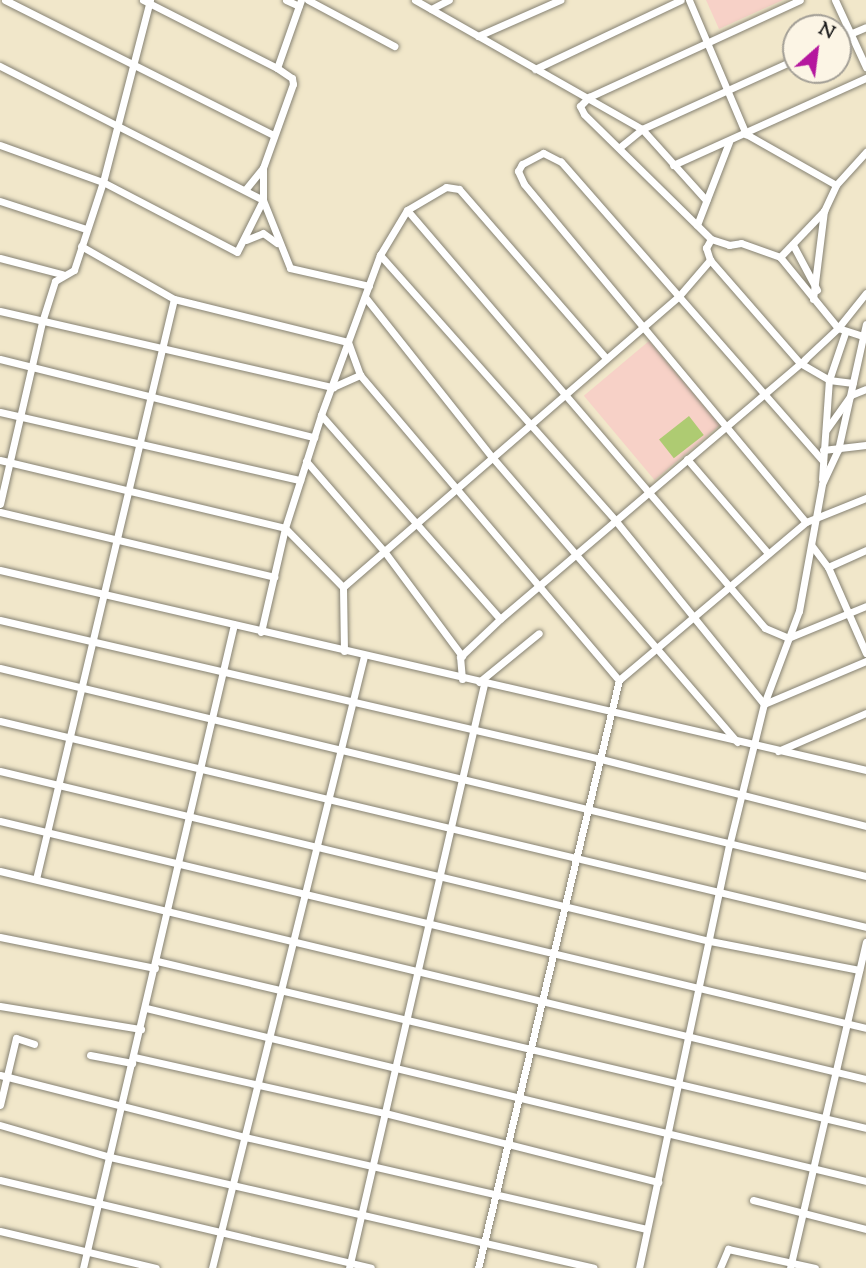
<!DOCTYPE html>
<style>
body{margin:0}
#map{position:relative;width:866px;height:1268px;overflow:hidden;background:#f1e7ca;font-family:"Sorts Mill Goudy",serif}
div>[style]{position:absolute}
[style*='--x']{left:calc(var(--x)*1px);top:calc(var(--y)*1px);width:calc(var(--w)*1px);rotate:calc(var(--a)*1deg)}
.built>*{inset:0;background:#f7d1c7;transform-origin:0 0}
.green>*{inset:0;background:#aecb72;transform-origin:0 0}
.roads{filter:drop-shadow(0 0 2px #868273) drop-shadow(0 0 2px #868273)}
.minor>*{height:7px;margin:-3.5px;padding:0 3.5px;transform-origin:3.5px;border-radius:3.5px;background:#fff}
span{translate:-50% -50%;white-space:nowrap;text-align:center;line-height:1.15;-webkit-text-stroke:6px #fcf5e5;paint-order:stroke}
.north{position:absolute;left:782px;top:14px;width:70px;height:70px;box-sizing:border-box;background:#fcf5e5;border:2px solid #a29e95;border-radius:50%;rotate:28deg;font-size:19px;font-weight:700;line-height:28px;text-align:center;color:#1c1c1c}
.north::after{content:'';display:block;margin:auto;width:24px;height:32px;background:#b5179e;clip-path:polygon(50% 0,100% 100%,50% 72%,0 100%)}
</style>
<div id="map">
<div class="built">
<i style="clip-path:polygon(706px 0,783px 0,719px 29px)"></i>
<i style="left:649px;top:341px;width:110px;height:85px;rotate:50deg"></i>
</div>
<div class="green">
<i style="left:689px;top:416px;width:24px;height:38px;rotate:52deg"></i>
</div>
<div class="roads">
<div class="minor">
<i style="--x:5;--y:0;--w:299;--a:26.7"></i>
<i style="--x:143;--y:0;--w:150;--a:26.9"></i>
<i style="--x:286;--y:0;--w:14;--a:25"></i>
<i style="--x:301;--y:0;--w:72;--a:109.4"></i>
<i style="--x:277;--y:68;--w:18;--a:34"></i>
<i style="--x:292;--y:78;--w:6;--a:81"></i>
<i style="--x:293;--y:84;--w:89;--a:109.7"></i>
<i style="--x:263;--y:168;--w:32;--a:90"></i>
<i style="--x:263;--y:200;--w:73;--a:68.3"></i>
<i style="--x:290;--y:268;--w:81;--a:12.8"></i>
<i style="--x:308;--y:0;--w:98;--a:28.1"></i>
<i style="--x:415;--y:0;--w:261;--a:29.6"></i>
<i style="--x:642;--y:129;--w:96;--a:48"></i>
<i style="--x:689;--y:0;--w:146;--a:67"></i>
<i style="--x:746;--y:134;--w:103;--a:29.5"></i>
<i style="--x:835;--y:0;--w:74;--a:65.2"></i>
<i style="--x:431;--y:9;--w:20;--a:-27"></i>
<i style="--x:478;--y:36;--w:90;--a:-23.7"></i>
<i style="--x:838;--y:39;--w:30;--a:-23"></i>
<i style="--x:0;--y:66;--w:295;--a:27"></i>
<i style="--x:263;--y:200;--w:58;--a:116.6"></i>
<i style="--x:535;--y:69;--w:161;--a:-25.3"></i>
<i style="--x:0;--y:145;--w:109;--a:19.8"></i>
<i style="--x:103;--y:182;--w:151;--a:27.6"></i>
<i style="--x:620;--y:147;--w:28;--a:-39"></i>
<i style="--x:642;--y:129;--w:169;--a:-24.4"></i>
<i style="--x:673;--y:165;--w:212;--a:-24.3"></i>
<i style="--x:245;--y:190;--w:28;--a:-51"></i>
<i style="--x:0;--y:201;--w:90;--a:18"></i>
<i style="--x:407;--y:210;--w:550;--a:49.42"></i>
<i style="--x:765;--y:628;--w:25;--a:23"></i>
<i style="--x:788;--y:638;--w:84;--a:-22.3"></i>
<i style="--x:697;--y:225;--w:89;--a:-68.9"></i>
<i style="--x:711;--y:239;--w:178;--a:-135.5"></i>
<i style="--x:584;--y:114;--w:9;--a:-117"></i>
<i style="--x:580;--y:106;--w:13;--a:-45"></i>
<i style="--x:589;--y:97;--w:232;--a:-24.7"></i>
<i style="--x:246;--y:240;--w:18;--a:-22"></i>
<i style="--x:263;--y:233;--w:17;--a:36"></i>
<i style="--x:793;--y:245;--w:51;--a:61.9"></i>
<i style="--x:380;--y:255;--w:354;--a:48.4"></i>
<i style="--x:615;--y:520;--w:237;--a:51"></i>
<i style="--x:764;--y:704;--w:111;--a:-22.9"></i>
<i style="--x:780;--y:257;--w:64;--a:-46.3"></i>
<i style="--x:0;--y:258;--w:64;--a:14.5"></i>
<i style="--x:710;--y:260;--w:137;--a:48.9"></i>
<i style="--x:800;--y:363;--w:34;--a:30"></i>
<i style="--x:829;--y:380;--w:24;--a:7"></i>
<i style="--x:365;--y:297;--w:204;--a:51.6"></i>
<i style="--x:492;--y:457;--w:376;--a:49.3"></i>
<i style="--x:174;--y:299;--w:179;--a:13.9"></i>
<i style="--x:348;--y:342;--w:35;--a:70"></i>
<i style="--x:360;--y:375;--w:400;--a:49.7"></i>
<i style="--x:619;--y:680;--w:605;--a:103.48"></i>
<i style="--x:813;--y:299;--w:89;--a:-82.9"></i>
<i style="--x:824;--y:211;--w:29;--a:-65"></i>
<i style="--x:836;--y:185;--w:45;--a:-47.7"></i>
<i style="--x:0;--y:311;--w:342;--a:12.9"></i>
<i style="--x:333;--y:387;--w:30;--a:-24"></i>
<i style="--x:0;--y:359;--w:324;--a:14"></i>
<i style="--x:0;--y:412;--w:308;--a:12.8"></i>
<i style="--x:321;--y:415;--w:271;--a:48.7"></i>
<i style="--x:826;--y:430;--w:43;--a:-54.5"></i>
<i style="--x:851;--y:395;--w:16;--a:-22"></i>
<i style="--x:823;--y:450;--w:43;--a:-6.6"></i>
<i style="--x:687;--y:459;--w:123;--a:49.3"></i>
<i style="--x:0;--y:460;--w:293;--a:13.4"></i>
<i style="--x:285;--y:528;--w:83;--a:45.5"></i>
<i style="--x:306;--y:461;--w:119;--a:49.1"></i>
<i style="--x:384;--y:551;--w:131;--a:53.4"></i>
<i style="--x:823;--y:461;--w:398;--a:-131.2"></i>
<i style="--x:561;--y:162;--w:20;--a:-153"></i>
<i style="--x:543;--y:153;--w:24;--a:152"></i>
<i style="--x:522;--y:164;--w:8;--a:120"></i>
<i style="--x:518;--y:171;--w:14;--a:65"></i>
<i style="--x:524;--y:184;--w:440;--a:50.2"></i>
<i style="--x:806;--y:522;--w:65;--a:-21.8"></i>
<i style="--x:822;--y:479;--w:99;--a:-86"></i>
<i style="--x:829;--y:380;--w:50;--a:-71.2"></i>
<i style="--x:0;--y:504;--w:187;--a:-77"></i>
<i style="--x:42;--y:322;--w:43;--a:-72.4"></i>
<i style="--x:55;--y:281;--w:22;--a:-30"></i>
<i style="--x:74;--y:270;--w:93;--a:-71.8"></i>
<i style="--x:103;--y:182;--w:188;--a:-75.5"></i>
<i style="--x:0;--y:512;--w:282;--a:13.3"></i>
<i style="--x:812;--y:546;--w:26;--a:53"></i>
<i style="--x:828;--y:567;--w:42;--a:-24.1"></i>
<i style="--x:828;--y:567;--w:94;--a:66.2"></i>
<i style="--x:0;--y:570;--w:889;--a:13"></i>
<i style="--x:0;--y:620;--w:613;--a:13.02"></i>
<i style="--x:597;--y:758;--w:277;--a:14.2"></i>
<i style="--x:261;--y:632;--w:107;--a:-77"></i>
<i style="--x:285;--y:528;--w:119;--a:-72.3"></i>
<i style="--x:321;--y:415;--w:171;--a:-69.8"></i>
<i style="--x:380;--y:255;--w:52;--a:-59"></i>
<i style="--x:407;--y:210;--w:45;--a:-30.5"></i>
<i style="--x:446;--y:187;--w:13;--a:9"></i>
<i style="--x:459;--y:189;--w:224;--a:49"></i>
<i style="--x:344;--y:651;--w:64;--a:-90.9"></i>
<i style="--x:343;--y:587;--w:444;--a:-40.9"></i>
<i style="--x:679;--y:296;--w:48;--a:-49.3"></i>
<i style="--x:710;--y:260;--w:13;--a:-108"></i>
<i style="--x:706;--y:248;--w:10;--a:-61"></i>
<i style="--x:711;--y:239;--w:19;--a:18"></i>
<i style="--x:729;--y:245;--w:12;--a:-9"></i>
<i style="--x:741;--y:243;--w:41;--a:19.7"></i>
<i style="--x:780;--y:257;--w:92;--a:50.8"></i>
<i style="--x:838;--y:328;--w:28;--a:18"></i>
<i style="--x:0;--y:668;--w:891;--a:13.51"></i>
<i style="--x:462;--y:679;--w:22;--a:-95"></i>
<i style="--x:460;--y:657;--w:55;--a:-43.5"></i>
<i style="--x:500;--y:619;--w:401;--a:-40.4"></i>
<i style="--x:805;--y:359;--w:45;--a:-43.2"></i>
<i style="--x:838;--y:328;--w:45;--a:-51.3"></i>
<i style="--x:619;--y:680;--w:245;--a:-40.2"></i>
<i style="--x:479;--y:682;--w:77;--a:-39.2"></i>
<i style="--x:0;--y:721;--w:890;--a:13.38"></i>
<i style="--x:778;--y:751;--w:96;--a:-23.4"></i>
<i style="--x:0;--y:771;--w:730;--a:13.47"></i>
<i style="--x:710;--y:941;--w:152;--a:11"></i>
<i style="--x:0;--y:821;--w:890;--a:13.44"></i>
<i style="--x:0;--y:871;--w:891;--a:13.51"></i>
<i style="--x:36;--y:879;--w:596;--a:-76.62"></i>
<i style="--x:174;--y:299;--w:107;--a:-150.3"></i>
<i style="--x:0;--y:937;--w:158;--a:11.3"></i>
<i style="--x:157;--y:961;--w:728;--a:13.25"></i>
<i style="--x:0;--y:1006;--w:143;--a:9.3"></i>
<i style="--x:146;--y:1008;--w:740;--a:13.51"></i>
<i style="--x:90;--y:1055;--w:43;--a:10.8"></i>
<i style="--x:134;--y:1057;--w:257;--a:12.6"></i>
<i style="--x:385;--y:1113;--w:282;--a:14.2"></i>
<i style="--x:0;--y:1075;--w:253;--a:14.2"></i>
<i style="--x:245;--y:1137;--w:412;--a:12.9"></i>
<i style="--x:0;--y:1105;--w:69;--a:-76.6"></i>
<i style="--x:16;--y:1038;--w:19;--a:18"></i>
<i style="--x:0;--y:1125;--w:115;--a:16.2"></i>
<i style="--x:110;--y:1157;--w:496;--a:12.9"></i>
<i style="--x:0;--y:1180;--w:381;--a:13.3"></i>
<i style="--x:753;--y:1200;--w:117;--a:14.4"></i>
<i style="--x:0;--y:1231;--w:160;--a:13.3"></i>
<i style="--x:83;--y:1268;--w:661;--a:-76.8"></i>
<i style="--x:212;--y:1268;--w:631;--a:-76.05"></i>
<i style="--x:349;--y:1268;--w:599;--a:-76.98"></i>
<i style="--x:639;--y:1268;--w:431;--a:-78"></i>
<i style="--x:729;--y:846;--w:146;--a:-76.2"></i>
<i style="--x:764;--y:704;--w:99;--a:-69.4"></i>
<i style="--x:799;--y:611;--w:129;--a:-79.7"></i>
<i style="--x:822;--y:484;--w:38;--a:-65"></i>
<i style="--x:838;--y:450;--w:129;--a:-77.5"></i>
<i style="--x:720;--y:1268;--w:21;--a:-67"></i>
<i style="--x:728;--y:1249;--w:89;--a:12.3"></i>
<i style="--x:790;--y:1268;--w:335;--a:-76.9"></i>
</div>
</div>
<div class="north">N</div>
</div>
